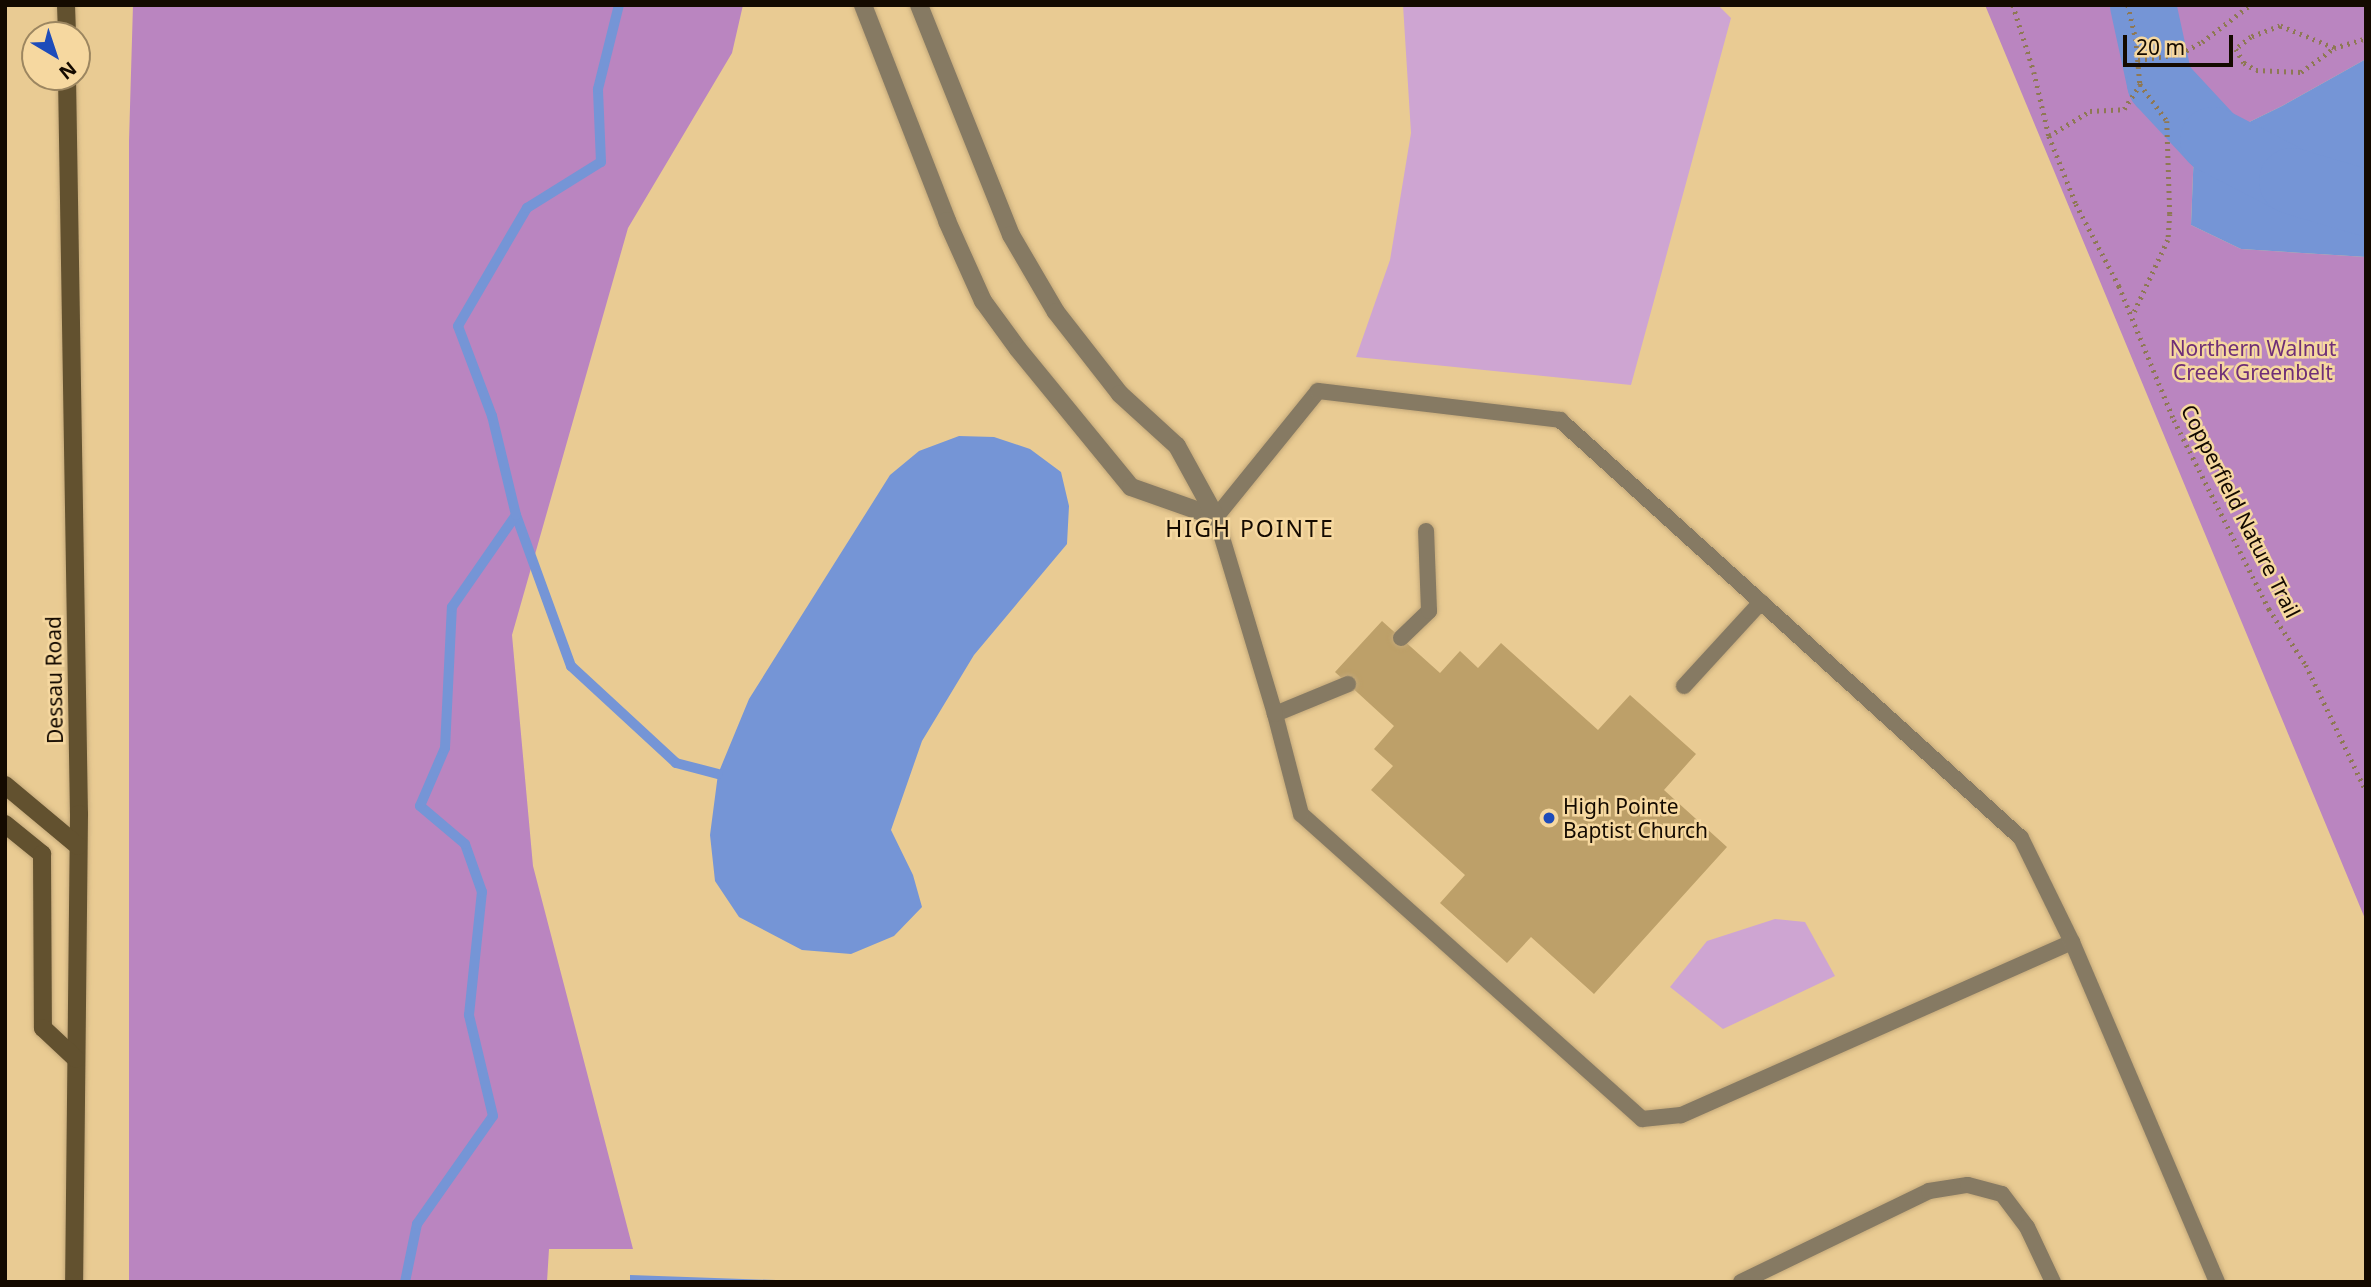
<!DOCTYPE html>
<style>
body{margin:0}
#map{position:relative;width:2371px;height:1287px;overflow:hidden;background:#e9cb93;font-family:"Noto Sans",sans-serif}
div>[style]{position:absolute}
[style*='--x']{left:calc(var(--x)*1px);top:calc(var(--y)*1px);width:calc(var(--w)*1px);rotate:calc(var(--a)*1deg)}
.green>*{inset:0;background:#cea5d2}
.forest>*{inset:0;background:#ba85c0}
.water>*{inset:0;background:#7595d6}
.stream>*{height:10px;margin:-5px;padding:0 5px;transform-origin:5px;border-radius:5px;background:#7595d6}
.river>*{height:66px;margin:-33px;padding:0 33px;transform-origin:33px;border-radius:33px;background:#7595d6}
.building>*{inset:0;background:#bda069}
.path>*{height:4.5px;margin-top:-2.25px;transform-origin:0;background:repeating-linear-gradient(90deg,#8e7854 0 2px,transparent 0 7px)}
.roads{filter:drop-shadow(0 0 2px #c3a879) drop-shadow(0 0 2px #c3a879)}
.service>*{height:16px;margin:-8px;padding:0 8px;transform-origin:8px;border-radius:8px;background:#867a63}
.minor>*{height:18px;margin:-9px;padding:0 9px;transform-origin:9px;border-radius:9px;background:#867a63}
.secondary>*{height:18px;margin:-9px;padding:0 9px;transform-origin:9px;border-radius:9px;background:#62512f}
.dots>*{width:19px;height:19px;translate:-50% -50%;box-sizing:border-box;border:4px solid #f6d8a0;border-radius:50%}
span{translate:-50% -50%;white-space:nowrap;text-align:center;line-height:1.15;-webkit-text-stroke:5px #f6d8a0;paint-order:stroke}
.park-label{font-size:21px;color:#6f2f77}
.street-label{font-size:21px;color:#140a00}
.poi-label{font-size:21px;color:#140a00}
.left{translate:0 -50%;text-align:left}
.neighbourhood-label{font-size:23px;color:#140a00;letter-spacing:2px}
.frame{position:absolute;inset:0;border:7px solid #140a00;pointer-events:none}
.north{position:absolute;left:21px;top:21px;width:70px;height:70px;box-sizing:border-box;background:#f6d8a0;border:2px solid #9c8660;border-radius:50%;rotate:141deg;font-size:19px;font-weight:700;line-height:28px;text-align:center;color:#140a00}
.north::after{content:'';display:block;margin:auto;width:24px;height:32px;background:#1e4cba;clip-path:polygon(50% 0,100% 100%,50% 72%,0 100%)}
.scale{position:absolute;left:2123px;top:35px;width:110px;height:32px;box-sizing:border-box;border:4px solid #140a00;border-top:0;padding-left:9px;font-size:21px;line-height:24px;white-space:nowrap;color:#140a00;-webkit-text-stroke:5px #f6d8a0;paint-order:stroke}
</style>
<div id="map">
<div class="green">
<i style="clip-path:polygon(1403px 5px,1718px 5px,1731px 18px,1631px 385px,1356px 357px,1390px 260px,1411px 133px)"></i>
<i style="clip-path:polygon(1775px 919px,1805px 922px,1835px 976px,1723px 1029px,1670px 987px,1707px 941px)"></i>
</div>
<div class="forest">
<i style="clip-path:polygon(133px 5px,743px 5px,732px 53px,628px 228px,512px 635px,533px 866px,633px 1249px,549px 1249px,547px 1282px,129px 1282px,129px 141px)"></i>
<i style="clip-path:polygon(1985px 5px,2366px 5px,2366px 59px,2282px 106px,2194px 149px,2191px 225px,2241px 249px,2366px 257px,2366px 921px)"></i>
</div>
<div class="water">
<i style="clip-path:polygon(2366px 59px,2366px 257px,2241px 249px,2191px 225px,2194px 149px,2282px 106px)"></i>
<i style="clip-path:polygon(959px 436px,994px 437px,1030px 449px,1061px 472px,1069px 506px,1067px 544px,974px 655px,922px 741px,891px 830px,913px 875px,922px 907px,894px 936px,851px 954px,802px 950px,739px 917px,715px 881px,710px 835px,718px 774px,749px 699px,890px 475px,919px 451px)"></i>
<i style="clip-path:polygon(630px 1275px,832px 1282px,630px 1282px)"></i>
</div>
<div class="stream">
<i style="--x:516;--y:515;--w:161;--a:70"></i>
<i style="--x:571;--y:666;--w:143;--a:42.7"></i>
<i style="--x:676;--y:763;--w:43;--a:14.7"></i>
<i style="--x:405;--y:1282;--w:59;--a:-78.3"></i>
<i style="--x:417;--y:1224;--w:132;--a:-54.9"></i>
<i style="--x:493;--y:1116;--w:104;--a:-103.4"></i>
<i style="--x:469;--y:1015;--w:124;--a:-84"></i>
<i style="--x:482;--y:892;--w:51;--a:-109.5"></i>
<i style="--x:465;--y:844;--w:59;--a:-139.8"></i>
<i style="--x:420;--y:806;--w:63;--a:-66.7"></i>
<i style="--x:445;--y:748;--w:141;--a:-87.2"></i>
<i style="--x:452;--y:607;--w:112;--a:-55.2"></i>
<i style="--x:516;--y:515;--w:102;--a:-103.6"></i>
<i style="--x:492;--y:416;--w:96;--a:-110.7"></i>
<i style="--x:458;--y:326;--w:137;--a:-59.7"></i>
<i style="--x:527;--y:208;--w:87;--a:-31.9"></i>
<i style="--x:601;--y:162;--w:73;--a:-92.4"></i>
<i style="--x:598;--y:89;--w:87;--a:-76"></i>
</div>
<div class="river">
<i style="--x:2143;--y:5;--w:80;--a:77.7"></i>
<i style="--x:2160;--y:83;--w:78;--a:47.1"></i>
<i style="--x:2213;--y:140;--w:89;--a:27.4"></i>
<i style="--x:2292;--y:181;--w:77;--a:16.6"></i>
</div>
<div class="building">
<i style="clip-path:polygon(1382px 621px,1440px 673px,1460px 651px,1478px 668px,1501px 643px,1598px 730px,1630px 695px,1696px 754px,1664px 790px,1727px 847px,1594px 994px,1531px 937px,1507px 963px,1440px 903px,1465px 875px,1371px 790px,1393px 766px,1374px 749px,1394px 726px,1335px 672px)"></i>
</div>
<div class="path">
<i style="--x:2013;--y:5;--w:70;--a:72.6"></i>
<i style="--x:2034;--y:72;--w:66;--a:76.8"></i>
<i style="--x:2049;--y:136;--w:73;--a:68.3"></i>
<i style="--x:2076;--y:204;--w:93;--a:62.3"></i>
<i style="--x:2119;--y:286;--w:145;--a:67.7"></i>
<i style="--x:2174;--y:420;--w:212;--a:63.3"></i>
<i style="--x:2269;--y:609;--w:67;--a:56.5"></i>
<i style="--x:2306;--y:665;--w:140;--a:64.5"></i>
<i style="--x:2128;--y:5;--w:35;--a:77"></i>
<i style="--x:2136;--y:39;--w:45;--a:84.9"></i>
<i style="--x:2140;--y:84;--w:46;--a:53.9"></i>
<i style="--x:2167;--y:121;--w:93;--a:88.2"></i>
<i style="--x:2170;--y:214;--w:26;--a:94"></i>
<i style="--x:2168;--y:240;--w:83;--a:115"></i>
<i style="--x:2334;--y:48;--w:58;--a:-157.8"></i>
<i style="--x:2280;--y:26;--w:31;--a:159"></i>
<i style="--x:2251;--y:37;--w:19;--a:141"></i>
<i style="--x:2236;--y:49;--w:16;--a:60"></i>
<i style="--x:2244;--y:63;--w:14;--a:30"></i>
<i style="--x:2256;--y:70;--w:45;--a:2.5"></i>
<i style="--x:2301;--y:72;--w:41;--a:-36"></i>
<i style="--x:2334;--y:48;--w:34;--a:-17"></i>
<i style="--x:2138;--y:60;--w:42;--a:-8.1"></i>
<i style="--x:2180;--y:54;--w:25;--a:-29"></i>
<i style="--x:2202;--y:42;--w:61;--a:-37.6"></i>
<i style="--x:2049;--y:136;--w:48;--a:-31.4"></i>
<i style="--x:2090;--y:111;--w:34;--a:-3"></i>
<i style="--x:2124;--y:109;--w:30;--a:-57"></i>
</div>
<div class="roads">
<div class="service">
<i style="--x:1401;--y:638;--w:39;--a:-44"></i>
<i style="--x:1429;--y:611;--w:80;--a:-92.1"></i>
<i style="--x:1684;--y:686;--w:114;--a:-47.5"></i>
<i style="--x:1275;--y:714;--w:79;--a:-22.3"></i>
<i style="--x:2072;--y:942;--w:428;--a:156.1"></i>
<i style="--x:1681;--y:1115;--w:39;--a:174"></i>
<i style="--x:1642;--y:1119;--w:457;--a:-138.2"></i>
<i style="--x:1301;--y:814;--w:103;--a:-104.6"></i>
<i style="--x:1275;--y:714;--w:206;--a:-106.7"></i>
<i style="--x:1216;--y:517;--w:162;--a:-51"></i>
<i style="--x:1318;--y:391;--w:244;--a:6.8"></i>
<i style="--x:1560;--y:420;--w:622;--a:42.2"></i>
<i style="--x:2021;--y:838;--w:116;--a:63.9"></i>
<i style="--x:2072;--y:942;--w:370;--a:66.9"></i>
<i style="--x:1741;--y:1282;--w:209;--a:-25.8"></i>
<i style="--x:1929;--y:1191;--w:39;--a:-9"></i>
<i style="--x:1968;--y:1185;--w:35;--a:15"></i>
<i style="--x:2002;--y:1194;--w:41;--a:52.9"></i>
<i style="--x:2027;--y:1227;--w:61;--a:64.7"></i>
</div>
<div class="minor">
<i style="--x:863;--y:5;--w:232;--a:68.7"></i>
<i style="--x:947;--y:221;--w:88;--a:65.8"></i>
<i style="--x:983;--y:301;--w:59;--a:53.9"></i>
<i style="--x:1018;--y:349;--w:178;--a:50.7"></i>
<i style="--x:1131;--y:487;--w:90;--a:19.4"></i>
<i style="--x:919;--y:5;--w:248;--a:68.2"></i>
<i style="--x:1011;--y:235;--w:89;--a:59.7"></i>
<i style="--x:1056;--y:312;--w:104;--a:52"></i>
<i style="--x:1120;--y:394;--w:77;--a:42.4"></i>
<i style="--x:1177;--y:446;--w:81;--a:61.2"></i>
</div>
<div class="secondary">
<i style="--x:66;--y:5;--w:30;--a:88"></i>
<i style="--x:67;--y:77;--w:737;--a:89.07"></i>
<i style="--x:79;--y:814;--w:468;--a:90.6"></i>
<i style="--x:5;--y:785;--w:95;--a:39.9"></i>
<i style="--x:5;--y:824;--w:48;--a:39"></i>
<i style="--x:42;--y:854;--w:174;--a:89.7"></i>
<i style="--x:43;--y:1028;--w:45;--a:43.2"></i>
</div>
</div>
<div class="dots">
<i style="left:1549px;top:818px;background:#1e4cba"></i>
</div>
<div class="park-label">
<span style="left:2253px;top:360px">Northern Walnut<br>Creek Greenbelt</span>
</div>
<div class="street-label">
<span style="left:2241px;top:511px;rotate:63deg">Copperfield Nature Trail</span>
<span style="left:54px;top:680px;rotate:-91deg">Dessau Road</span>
</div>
<div class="poi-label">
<span class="left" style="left:1563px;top:818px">High Pointe<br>Baptist Church</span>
</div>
<div class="neighbourhood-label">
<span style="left:1250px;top:528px">HIGH POINTE</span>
</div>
<div class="frame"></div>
<div class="north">N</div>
<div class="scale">20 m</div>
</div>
